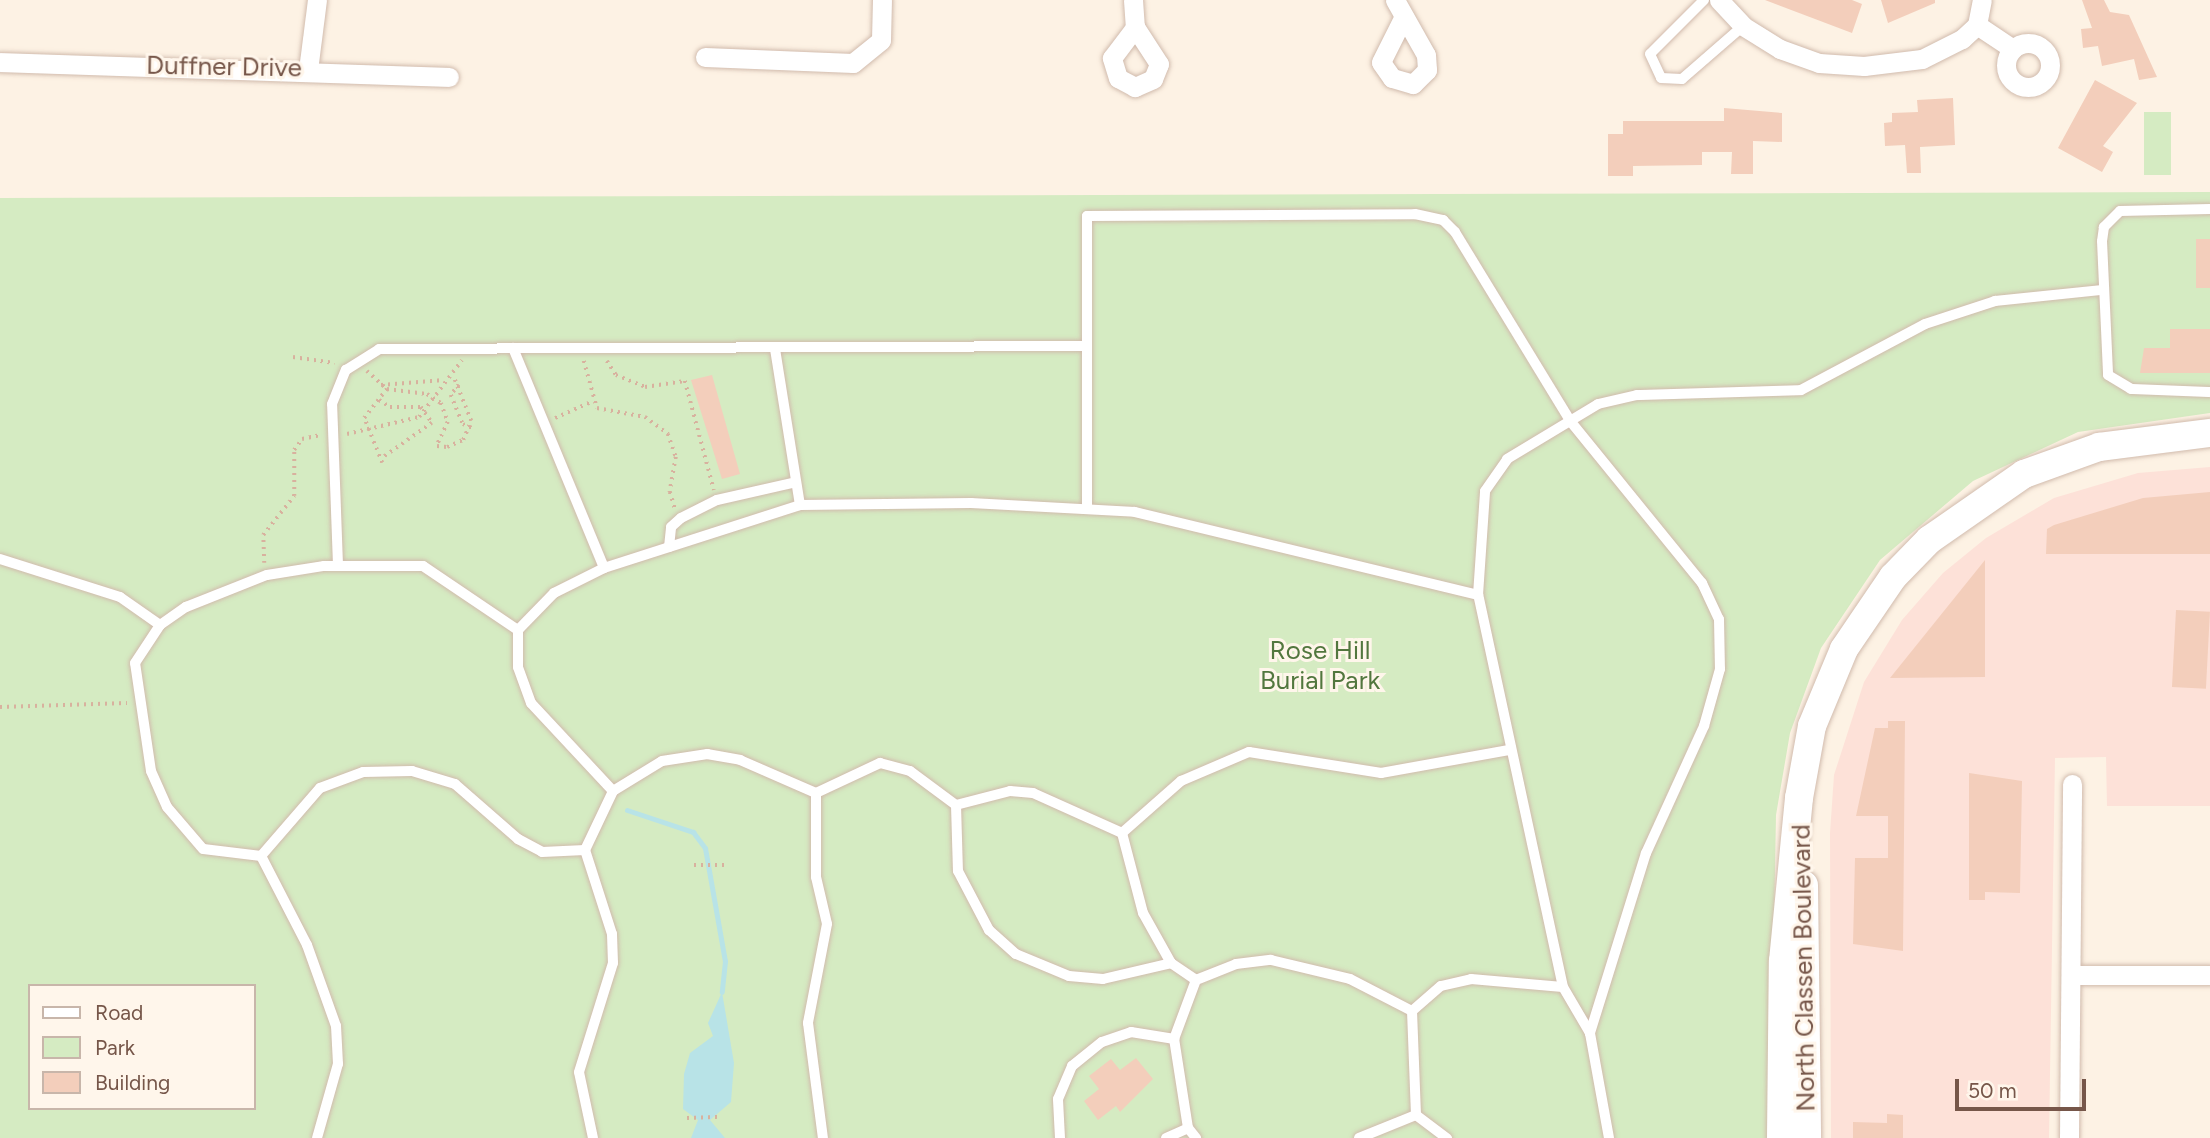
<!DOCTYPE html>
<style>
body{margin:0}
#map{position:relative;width:2210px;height:1138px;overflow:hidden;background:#fdf2e4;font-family:Figtree,sans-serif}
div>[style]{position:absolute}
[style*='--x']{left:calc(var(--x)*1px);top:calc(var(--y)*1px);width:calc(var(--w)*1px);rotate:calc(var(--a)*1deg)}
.commercial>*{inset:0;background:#fde1d8}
.green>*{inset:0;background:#d5ebc2;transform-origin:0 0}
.water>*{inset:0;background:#b8e3e7}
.stream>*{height:5px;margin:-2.5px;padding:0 2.5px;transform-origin:2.5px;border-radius:2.5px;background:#b8e3e7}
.building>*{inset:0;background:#f3cebb;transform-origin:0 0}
.path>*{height:3.5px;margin-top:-1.75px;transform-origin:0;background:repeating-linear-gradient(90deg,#d8b19e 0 2px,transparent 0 7px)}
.roads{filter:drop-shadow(0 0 2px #d1bbad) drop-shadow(0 0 2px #d1bbad)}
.service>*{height:10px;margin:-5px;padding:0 5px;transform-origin:5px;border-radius:5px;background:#fff}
.minor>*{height:19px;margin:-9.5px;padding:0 9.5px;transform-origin:9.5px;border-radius:9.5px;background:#fff}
.minor>.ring{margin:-9.5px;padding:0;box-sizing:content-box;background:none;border:19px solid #fff;border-radius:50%}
.secondary>*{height:28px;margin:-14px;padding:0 14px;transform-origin:14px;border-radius:14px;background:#fff}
span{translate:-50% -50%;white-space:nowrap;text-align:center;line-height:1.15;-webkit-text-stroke:6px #fff6eb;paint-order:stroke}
.street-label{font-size:26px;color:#765649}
.park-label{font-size:26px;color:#52773e}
.legend{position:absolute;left:28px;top:984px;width:228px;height:126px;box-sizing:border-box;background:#fff6eb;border:2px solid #c8b6aa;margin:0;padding:9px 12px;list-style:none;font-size:21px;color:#765649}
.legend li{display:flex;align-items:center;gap:14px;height:35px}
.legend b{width:35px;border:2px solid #c8b6aa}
.scale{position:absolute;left:1955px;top:1079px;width:131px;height:32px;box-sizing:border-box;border:4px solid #765649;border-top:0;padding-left:9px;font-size:21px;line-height:24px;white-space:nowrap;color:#765649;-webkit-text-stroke:5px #fff6eb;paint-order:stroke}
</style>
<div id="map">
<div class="commercial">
<i style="clip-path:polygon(2210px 467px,2210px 806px,2107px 806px,2106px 757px,2055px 758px,2049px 1138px,1831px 1138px,1830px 833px,1834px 775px,1864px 682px,1902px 620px,1943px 573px,1986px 538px,2054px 498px,2138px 473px)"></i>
</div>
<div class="green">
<i style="left:2144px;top:112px;width:27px;height:63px"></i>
<i style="clip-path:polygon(evenodd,2210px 192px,2210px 413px,2078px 432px,1973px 481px,1880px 560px,1821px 648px,1790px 733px,1776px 815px,1770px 1138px,0 1138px,0 198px,2210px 192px,30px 986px,254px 986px,254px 1108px,30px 1108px,30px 986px)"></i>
</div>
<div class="water">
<i style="clip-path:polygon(722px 992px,734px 1063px,731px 1102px,710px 1120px,725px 1138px,691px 1138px,698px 1120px,683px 1109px,684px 1074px,690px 1053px,713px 1036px,708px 1023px)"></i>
</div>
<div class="stream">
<i style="--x:627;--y:810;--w:70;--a:18.4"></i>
<i style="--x:693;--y:832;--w:20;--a:53"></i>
<i style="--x:705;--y:848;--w:115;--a:80"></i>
<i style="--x:725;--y:961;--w:31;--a:96"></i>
</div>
<div class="building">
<i style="clip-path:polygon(1765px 0,1852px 0,1862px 4px,1852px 33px)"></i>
<i style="clip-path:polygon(1881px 0,1935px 0,1935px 3px,1888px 23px)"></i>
<i style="clip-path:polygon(2082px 0,2104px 0,2110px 12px,2129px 15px,2157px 77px,2139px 80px,2134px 59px,2102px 66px,2098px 46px,2083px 48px,2081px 29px,2092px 28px)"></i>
<i style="clip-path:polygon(2095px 80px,2137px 103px,2103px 146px,2113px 152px,2102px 172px,2058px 148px)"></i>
<i style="clip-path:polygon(1953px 98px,1955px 145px,1920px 147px,1921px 173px,1907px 173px,1905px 145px,1885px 146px,1884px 123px,1892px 122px,1892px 113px,1918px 112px,1917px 100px)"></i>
<i style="clip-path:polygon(1724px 108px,1782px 113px,1782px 142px,1753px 141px,1753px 174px,1731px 174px,1732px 152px,1702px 152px,1702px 165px,1633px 166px,1633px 176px,1608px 176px,1608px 134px,1623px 134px,1623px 121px,1724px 121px)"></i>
<i style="left:2196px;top:239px;width:14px;height:49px"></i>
<i style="clip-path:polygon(2170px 329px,2210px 329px,2210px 373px,2140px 373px,2144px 348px,2170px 348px)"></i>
<i style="clip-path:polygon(712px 375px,740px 474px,722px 479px,691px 380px)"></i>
<i style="clip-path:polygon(2210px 492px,2210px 554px,2046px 554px,2047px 529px,2054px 525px,2143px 498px)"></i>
<i style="clip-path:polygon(1985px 560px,1985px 677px,1890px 678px)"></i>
<i style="left:2176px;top:610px;width:34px;height:77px;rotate:3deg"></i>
<i style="clip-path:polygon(1888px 721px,1905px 721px,1903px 951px,1853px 944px,1855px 858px,1888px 858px,1888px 816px,1856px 816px,1875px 728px,1888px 728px)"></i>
<i style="clip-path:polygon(1969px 773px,2022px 781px,2020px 893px,1985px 892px,1985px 900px,1969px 900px)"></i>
<i style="clip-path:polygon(1136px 1058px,1153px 1079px,1120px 1112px,1116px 1106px,1098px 1120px,1084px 1101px,1099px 1089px,1089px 1076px,1111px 1059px,1120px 1070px)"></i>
<i style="clip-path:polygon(1887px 1114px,1903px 1115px,1903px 1138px,1853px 1138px,1853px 1122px,1887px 1123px)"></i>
</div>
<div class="path">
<i style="--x:293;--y:357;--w:42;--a:8.1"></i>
<i style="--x:584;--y:361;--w:49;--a:74.5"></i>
<i style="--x:597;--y:408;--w:49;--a:10.6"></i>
<i style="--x:645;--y:417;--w:29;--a:36"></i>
<i style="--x:668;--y:434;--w:24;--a:71"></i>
<i style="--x:676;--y:457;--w:36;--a:100"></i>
<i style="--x:670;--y:492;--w:17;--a:73"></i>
<i style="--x:607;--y:361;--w:17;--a:57"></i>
<i style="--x:616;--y:375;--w:31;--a:22"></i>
<i style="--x:645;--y:387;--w:40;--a:-8.5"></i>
<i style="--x:685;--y:381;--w:113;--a:75.1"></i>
<i style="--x:367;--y:371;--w:27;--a:42"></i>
<i style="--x:387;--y:389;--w:40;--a:7.1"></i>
<i style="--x:427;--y:394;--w:17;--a:33"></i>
<i style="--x:441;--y:403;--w:20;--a:70"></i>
<i style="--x:448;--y:422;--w:26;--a:115"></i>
<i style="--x:437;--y:446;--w:10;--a:6"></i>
<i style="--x:447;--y:447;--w:17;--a:-24"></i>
<i style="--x:463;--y:440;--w:21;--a:-67"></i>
<i style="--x:471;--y:421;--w:48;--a:-111.8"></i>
<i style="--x:381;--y:385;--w:63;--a:-4.5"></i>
<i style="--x:459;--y:385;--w:13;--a:129"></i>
<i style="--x:451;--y:395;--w:31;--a:68"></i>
<i style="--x:463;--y:424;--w:13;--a:23"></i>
<i style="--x:379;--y:400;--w:13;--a:32"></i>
<i style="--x:390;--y:407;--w:31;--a:0"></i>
<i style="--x:421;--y:407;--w:19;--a:55"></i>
<i style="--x:432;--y:423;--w:62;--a:144.8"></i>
<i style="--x:555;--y:418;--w:39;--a:-24"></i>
<i style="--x:347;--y:434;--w:74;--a:-13.3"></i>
<i style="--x:419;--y:417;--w:71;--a:-53"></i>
<i style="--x:382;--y:463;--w:48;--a:-111.8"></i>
<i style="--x:364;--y:418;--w:37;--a:-52"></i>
<i style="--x:264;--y:563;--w:28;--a:-92"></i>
<i style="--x:263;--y:535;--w:50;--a:-51.5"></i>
<i style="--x:294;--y:496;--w:46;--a:-90"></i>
<i style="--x:294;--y:450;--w:14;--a:-54"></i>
<i style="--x:302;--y:439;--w:19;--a:-12"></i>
<i style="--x:0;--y:707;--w:127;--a:-1.8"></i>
<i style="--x:694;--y:865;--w:30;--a:0"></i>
<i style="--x:687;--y:1118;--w:35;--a:-2"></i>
</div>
<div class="roads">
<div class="service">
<i style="--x:1704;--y:0;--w:76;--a:135"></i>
<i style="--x:1650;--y:54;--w:26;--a:65"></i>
<i style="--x:1661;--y:78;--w:21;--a:3"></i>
<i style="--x:1682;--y:79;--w:81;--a:-41"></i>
<i style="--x:2210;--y:209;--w:90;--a:178.7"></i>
<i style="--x:2120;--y:211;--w:23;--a:135"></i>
<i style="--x:2104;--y:227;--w:14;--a:98"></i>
<i style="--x:2102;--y:241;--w:134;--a:87.4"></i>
<i style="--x:2108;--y:375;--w:27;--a:31"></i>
<i style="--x:2131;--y:389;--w:79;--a:2.2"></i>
<i style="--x:513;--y:348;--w:238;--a:67.5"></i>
<i style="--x:775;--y:349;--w:158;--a:80.9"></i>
<i style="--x:1087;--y:506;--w:290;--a:-90"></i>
<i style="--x:1087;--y:216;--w:328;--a:-0.3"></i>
<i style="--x:1415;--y:214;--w:29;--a:12"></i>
<i style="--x:1443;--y:220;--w:17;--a:45"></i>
<i style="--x:1455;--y:232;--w:223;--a:58.6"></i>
<i style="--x:1571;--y:422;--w:208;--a:50.9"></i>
<i style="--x:1702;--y:583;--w:40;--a:65"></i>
<i style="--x:1719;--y:619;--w:50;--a:88.9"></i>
<i style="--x:1720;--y:669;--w:59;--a:105.7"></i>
<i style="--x:1704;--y:726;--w:140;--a:114.5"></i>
<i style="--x:1646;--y:853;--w:189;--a:107.3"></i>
<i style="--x:669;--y:547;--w:20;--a:-84"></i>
<i style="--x:671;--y:527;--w:13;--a:-42"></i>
<i style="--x:681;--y:518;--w:40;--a:-26.6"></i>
<i style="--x:717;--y:500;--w:81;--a:-12.8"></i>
<i style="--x:0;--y:559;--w:126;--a:17.6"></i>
<i style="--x:120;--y:597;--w:49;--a:35"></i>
<i style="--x:338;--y:565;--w:161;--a:-92.1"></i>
<i style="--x:332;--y:404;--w:37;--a:-68"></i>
<i style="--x:346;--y:370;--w:39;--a:-32"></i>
<i style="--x:379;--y:349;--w:706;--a:-0.24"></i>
<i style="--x:613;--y:791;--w:120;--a:-133"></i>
<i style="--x:531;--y:703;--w:38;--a:-110"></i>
<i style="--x:518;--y:667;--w:37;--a:-90"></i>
<i style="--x:518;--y:630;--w:52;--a:-45.8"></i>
<i style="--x:554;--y:593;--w:56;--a:-26.6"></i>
<i style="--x:604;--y:568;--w:206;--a:-17.8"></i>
<i style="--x:800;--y:505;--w:171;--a:-0.7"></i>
<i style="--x:971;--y:503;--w:164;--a:3.1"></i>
<i style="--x:1135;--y:512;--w:353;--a:13.6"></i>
<i style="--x:816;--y:793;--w:71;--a:-25.1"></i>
<i style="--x:880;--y:763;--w:31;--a:15"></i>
<i style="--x:910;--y:771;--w:57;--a:36.5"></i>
<i style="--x:956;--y:805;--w:66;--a:88.3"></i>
<i style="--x:958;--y:871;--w:67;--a:62.3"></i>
<i style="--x:989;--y:930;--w:36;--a:42"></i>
<i style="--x:1016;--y:954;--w:57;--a:22.5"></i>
<i style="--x:1069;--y:976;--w:34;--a:5"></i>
<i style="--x:1103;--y:979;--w:70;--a:-13.2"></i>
<i style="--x:956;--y:805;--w:56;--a:-14.5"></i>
<i style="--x:1010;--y:791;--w:23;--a:5"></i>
<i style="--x:1033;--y:793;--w:98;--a:24.2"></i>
<i style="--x:261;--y:856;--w:90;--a:-49.1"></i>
<i style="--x:320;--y:788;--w:46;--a:-20.4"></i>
<i style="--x:363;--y:772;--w:49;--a:-1.2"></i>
<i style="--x:412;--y:771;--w:45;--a:16.8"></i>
<i style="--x:455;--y:784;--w:84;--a:41.1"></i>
<i style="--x:518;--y:839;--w:27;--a:28"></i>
<i style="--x:542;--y:852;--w:43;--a:-2.7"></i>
<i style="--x:1196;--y:980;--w:43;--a:-21.8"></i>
<i style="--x:1236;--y:964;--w:35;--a:-7"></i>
<i style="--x:1271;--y:960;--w:81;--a:13.5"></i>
<i style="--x:1350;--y:979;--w:70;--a:27.3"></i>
<i style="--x:1416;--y:1115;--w:104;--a:-92.2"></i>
<i style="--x:1412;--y:1011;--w:38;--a:-41"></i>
<i style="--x:1441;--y:986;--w:31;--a:-13"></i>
<i style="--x:1471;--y:979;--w:92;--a:5"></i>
<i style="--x:1416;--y:1115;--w:39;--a:37"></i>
<i style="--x:1188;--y:1128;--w:90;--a:-98.9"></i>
<i style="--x:1174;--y:1039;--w:63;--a:-69.6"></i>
<i style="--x:1196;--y:980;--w:30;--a:-146"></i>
<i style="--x:1171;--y:963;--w:57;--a:-119.2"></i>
<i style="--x:1143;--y:913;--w:83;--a:-104.7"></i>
<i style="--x:1122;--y:833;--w:79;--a:-41.4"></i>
<i style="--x:1181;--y:781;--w:74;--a:-23.1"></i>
<i style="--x:1249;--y:752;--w:134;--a:9"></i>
<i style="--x:1381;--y:773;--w:130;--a:-10.2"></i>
<i style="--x:317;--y:1138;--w:77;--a:-74.2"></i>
<i style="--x:338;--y:1064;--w:38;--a:-93"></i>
<i style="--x:336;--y:1026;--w:86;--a:-109.7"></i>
<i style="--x:307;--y:945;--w:100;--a:-117.3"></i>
<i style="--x:261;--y:856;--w:58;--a:-173.1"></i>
<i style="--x:203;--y:849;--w:55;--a:-130.6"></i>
<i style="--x:167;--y:807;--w:39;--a:-114"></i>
<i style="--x:151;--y:771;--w:109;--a:-98.4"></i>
<i style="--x:135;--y:663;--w:45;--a:-56.7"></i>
<i style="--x:160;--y:625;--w:32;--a:-35"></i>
<i style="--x:186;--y:607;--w:87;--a:-21.6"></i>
<i style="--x:267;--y:575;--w:58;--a:-9"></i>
<i style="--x:324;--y:566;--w:99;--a:0"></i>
<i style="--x:423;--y:566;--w:115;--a:34"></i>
<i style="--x:593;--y:1138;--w:67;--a:-102"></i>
<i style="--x:579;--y:1072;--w:114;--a:-72.7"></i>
<i style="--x:613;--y:963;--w:29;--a:-92"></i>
<i style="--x:612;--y:934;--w:88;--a:-107.8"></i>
<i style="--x:585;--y:850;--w:65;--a:-64.6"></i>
<i style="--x:613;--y:791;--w:57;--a:-31.5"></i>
<i style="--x:662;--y:761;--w:46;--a:-8.8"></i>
<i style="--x:707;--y:754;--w:34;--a:10"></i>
<i style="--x:740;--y:760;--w:83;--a:23.5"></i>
<i style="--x:816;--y:793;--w:84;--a:90"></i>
<i style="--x:816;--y:877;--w:48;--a:76.8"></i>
<i style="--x:827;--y:924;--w:101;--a:100.9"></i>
<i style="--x:808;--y:1023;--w:116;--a:82.6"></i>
<i style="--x:1060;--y:1138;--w:39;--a:-93"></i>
<i style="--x:1058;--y:1099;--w:36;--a:-67"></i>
<i style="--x:1072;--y:1066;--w:38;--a:-39"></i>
<i style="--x:1102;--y:1042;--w:31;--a:-19"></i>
<i style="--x:1131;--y:1032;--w:44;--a:9.2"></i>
<i style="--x:1166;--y:1138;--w:24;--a:-24"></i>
<i style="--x:1188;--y:1128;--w:13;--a:51"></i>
<i style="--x:1359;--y:1138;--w:61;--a:-22"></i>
<i style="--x:1609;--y:1138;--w:107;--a:-100.3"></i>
<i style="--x:1590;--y:1033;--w:53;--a:-120.4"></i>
<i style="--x:1563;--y:987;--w:401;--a:-102.2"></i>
<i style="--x:1478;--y:595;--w:104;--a:-86.1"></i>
<i style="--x:1485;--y:491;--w:39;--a:-55"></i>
<i style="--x:1507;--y:459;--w:106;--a:-31.1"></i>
<i style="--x:1598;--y:404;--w:40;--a:-13"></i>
<i style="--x:1637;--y:395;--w:164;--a:-1.7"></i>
<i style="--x:1801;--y:390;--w:140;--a:-28"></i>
<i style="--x:1925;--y:324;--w:74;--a:-18.2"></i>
<i style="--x:1995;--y:301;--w:108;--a:-5.9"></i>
</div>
<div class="minor">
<i style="--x:1133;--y:0;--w:27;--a:86"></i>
<i style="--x:1135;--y:27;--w:44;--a:57"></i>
<i style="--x:1159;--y:64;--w:16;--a:112"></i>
<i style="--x:1153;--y:79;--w:20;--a:156"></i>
<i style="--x:1135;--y:87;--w:19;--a:-152"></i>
<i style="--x:1118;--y:78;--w:21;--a:-107"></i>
<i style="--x:1112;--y:58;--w:39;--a:-53"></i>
<i style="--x:1395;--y:0;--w:63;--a:60.6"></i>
<i style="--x:1426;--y:55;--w:15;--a:86"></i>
<i style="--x:1427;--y:70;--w:20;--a:135"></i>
<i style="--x:1413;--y:84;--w:22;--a:-164"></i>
<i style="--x:1392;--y:78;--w:19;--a:-125"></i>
<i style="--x:1381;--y:62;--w:47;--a:-63.4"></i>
<i style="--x:1719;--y:0;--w:35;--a:47"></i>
<i style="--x:1743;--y:26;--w:44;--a:31.9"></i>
<i style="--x:1780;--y:49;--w:41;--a:19.7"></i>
<i style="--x:1819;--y:63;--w:45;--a:3.8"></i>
<i style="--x:1864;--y:66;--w:58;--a:-6.9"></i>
<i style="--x:1922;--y:59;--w:45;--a:-26.6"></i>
<i style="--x:1962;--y:39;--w:21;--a:-43"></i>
<i style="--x:1977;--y:25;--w:25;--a:-79"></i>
<i style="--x:1977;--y:25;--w:43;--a:33.7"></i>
<i class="ring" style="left:2006px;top:43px;width:25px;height:25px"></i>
<i style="--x:705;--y:57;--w:148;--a:2.3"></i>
<i style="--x:853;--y:63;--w:36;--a:-39"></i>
<i style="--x:881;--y:40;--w:40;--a:-88.6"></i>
<i style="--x:0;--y:62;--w:449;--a:1.9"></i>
<i style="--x:308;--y:70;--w:71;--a:-82.7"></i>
<i style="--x:2071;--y:975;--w:139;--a:0"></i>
<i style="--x:2069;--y:1138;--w:354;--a:-89.5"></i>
</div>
<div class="secondary">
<i style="--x:1804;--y:885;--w:253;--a:89.3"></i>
<i style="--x:1781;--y:1138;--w:177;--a:-89.4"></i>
<i style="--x:1783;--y:961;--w:164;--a:-84.4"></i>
<i style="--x:1799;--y:798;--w:73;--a:-79.8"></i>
<i style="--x:1812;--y:726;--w:83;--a:-67.4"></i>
<i style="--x:1844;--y:649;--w:87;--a:-55.8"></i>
<i style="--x:1893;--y:577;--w:52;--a:-45.8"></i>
<i style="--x:1929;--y:540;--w:116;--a:-34.8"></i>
<i style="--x:2024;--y:474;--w:80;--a:-19.8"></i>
<i style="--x:2099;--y:447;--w:112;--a:-7.2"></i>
</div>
</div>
<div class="street-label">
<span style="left:224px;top:67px;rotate:1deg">Duffner Drive</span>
<span style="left:1804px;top:968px;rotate:-91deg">North Classen Boulevard</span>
</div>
<div class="park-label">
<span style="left:1320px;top:666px">Rose Hill<br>Burial Park</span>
</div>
<ul class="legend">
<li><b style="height:9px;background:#fff"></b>Road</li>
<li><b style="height:19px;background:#d5ebc2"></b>Park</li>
<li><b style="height:19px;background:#f3cebb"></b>Building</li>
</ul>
<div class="scale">50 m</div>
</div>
